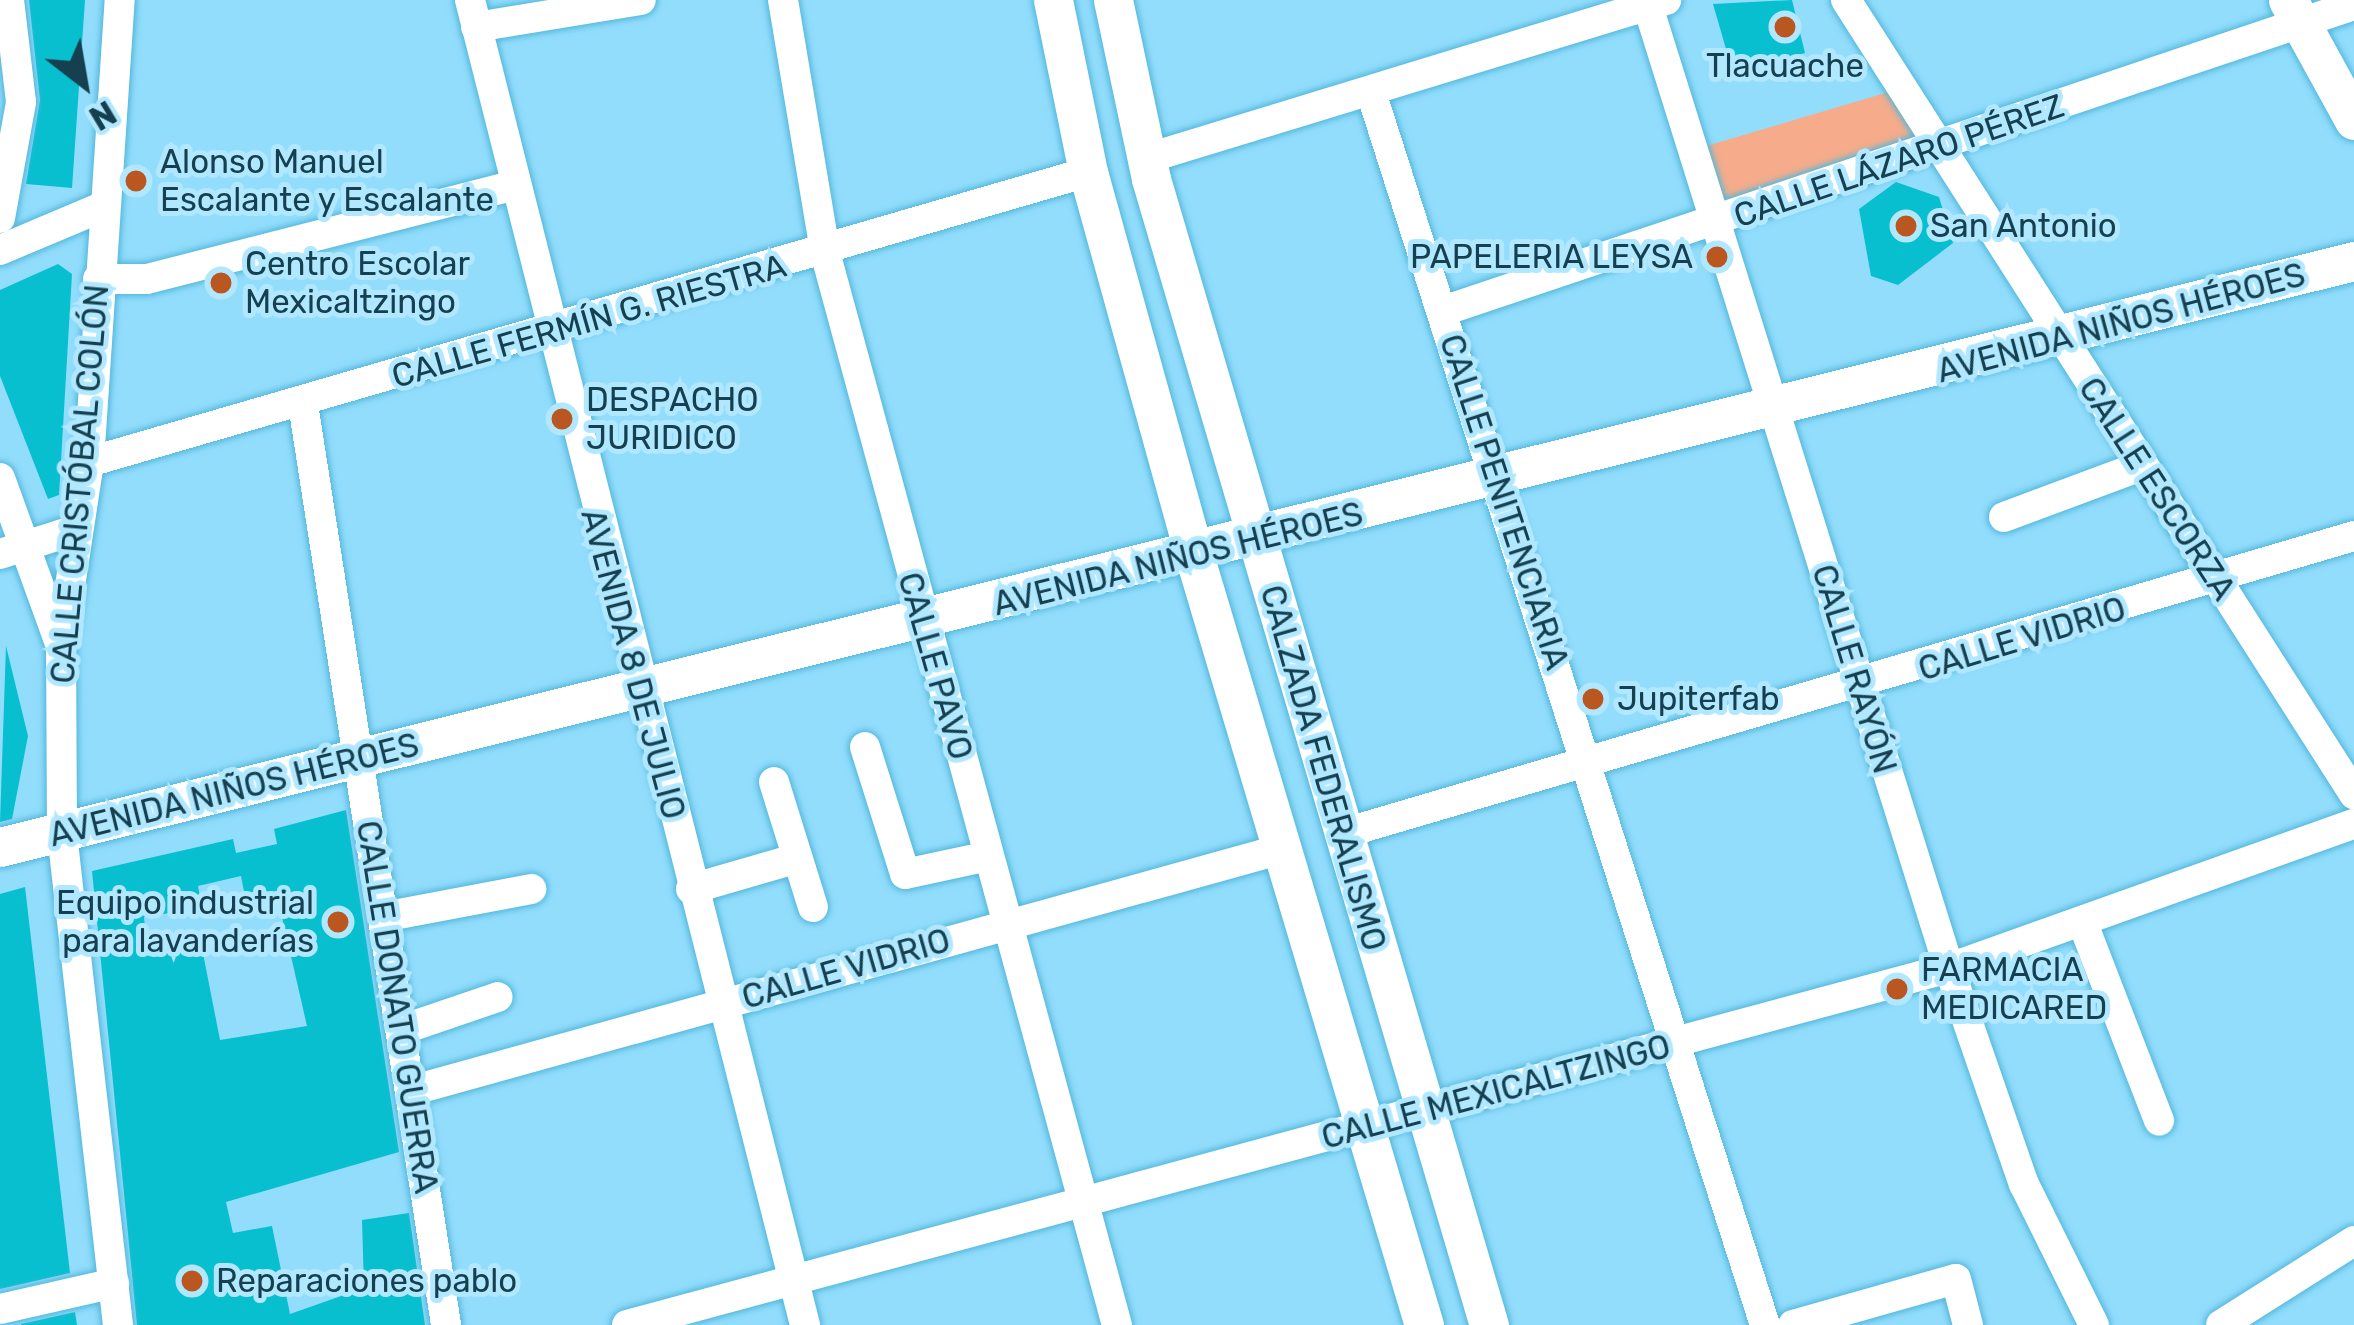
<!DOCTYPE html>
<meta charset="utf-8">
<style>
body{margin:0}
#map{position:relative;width:2354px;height:1325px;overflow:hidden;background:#92ddfc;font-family:Rubik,sans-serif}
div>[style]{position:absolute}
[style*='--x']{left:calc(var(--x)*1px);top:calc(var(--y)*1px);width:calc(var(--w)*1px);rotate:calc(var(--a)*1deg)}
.green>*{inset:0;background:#f6ac8a}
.building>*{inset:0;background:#08bfcf}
.roads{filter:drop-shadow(0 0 3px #52b7dc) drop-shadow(0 0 3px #52b7dc)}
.minor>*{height:30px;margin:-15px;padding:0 15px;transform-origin:15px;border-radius:15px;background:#fff}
.major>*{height:39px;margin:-19.5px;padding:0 19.5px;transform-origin:19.5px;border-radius:19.5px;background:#fff}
.dots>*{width:33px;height:33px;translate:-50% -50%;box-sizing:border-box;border:6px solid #b1e8ff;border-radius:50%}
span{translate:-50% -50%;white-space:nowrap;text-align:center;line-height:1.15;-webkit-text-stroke:10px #b1e8ff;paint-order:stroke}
.poi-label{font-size:33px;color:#15404f}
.left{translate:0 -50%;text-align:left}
.right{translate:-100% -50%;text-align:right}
.street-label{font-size:33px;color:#15404f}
.north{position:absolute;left:24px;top:24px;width:120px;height:120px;-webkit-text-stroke:9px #b1e8ff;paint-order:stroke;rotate:149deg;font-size:33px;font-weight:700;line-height:48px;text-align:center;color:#15404f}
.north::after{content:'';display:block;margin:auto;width:42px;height:54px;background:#15404f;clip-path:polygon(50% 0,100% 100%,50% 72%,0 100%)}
</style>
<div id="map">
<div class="green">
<i style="clip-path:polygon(1892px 91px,1924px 141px,1723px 208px,1703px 147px)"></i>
</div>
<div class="building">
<i style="clip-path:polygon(29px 0,85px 0,72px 188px,26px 184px,40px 100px)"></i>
<i style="clip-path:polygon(1792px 0,1805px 53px,1733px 73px,1713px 4px)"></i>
<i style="clip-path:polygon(1896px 182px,1939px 197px,1953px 243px,1898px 285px,1871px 276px,1859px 209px)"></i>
<i style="clip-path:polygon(58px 264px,72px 274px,59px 495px,48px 499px,0 376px,0 290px)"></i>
<i style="clip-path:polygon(6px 646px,28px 736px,12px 819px,0 822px)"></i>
<i style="clip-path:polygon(evenodd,346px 810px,399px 1152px,226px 1202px,233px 1233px,272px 1226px,290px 1314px,364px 1288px,362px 1220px,409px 1213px,425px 1325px,137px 1325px,92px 871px,233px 839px,236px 853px,277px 844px,274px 829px,346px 810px,241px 876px,246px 902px,288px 896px,282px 917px,307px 1026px,220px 1040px,200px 938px,147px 951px,144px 917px,202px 908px,198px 886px,241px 876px)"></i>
<i style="clip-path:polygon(25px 887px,70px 1273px,0 1289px,0 894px)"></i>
<i style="clip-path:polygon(75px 1312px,77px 1325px,21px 1325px,21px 1324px)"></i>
</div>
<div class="roads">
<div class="minor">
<i style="--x:470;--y:0;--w:1367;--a:75.81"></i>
<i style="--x:783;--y:0;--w:255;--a:80.5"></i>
<i style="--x:825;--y:252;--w:1112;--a:74.78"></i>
<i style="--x:1646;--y:0;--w:1014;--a:72.62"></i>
<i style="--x:1949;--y:968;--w:229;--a:70.9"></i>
<i style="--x:2024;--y:1184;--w:157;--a:63.6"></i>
<i style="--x:1846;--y:0;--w:943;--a:57.39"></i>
<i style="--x:476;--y:27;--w:167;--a:-9.3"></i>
<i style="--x:1371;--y:92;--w:1294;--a:72.28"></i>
<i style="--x:1145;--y:159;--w:545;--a:-16.97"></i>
<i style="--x:0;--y:218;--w:118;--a:-79.7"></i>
<i style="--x:21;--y:102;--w:103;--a:-96.7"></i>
<i style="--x:0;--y:250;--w:111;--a:-22.9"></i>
<i style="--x:98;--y:279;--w:49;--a:0"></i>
<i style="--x:147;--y:279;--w:378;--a:-14.3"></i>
<i style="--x:1443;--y:311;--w:961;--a:-18.57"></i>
<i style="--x:303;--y:404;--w:932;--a:81.17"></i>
<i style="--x:89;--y:462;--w:1040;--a:-16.19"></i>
<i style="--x:0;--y:478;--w:173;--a:70.1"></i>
<i style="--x:2004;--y:517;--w:146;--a:-20.4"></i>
<i style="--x:0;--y:554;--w:82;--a:-17.8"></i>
<i style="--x:865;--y:747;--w:133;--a:72.5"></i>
<i style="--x:905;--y:874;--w:85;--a:-12.2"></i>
<i style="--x:774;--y:782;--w:131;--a:72.7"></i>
<i style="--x:1341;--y:834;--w:1056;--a:-16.39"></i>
<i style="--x:691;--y:889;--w:111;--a:-16.2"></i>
<i style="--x:383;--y:917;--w:151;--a:-10.7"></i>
<i style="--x:2082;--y:921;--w:214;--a:68.9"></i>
<i style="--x:401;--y:1030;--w:102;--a:-18.8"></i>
<i style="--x:410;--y:1091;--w:905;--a:-15.51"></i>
<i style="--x:0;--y:1309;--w:117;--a:-12.8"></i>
<i style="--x:118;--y:1325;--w:496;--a:-96.5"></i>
<i style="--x:62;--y:832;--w:187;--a:-90.3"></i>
<i style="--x:61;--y:645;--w:185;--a:-81.3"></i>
<i style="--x:89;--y:462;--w:463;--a:-86.2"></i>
<i style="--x:627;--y:1325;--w:1369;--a:-15.11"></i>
<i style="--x:1949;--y:968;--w:430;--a:-19.6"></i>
<i style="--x:1793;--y:1325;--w:169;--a:-15.8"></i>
<i style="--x:1956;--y:1279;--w:48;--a:75.4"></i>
<i style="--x:2221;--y:1325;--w:157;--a:-32.3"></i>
</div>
<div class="major">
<i style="--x:1053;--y:0;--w:176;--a:78.5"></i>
<i style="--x:1088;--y:172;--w:397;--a:74.5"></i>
<i style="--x:1194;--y:555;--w:804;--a:73.37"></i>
<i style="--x:1113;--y:0;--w:183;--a:78"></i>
<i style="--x:1151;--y:179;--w:1195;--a:73.57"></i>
<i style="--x:2288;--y:0;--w:137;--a:61.2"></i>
<i style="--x:0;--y:847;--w:2426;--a:-13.98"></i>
</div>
</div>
<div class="dots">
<i style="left:1785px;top:27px;background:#ba5720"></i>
<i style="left:136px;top:181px;background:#ba5720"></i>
<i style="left:1906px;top:226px;background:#ba5720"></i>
<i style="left:1717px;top:257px;background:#ba5720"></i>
<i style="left:221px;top:283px;background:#ba5720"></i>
<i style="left:562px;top:419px;background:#ba5720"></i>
<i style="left:1593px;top:699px;background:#ba5720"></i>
<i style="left:338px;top:922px;background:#ba5720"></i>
<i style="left:1897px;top:989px;background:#ba5720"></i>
<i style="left:192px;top:1281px;background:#ba5720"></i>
</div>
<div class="poi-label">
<span style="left:1785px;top:66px">Tlacuache</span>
<span class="left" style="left:160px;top:181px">Alonso Manuel<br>Escalante y Escalante</span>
<span class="left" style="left:1930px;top:226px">San Antonio</span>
<span class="right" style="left:1693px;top:257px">PAPELERIA LEYSA</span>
<span class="left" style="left:245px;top:283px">Centro Escolar<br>Mexicaltzingo</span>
<span class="left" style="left:586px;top:419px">DESPACHO<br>JURIDICO</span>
<span class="left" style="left:1617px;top:699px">Jupiterfab</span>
<span class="right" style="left:314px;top:922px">Equipo industrial<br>para lavanderías</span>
<span class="left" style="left:1921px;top:989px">FARMACIA<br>MEDICARED</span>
<span class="left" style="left:216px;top:1281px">Reparaciones pablo</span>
</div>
<div class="street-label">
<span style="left:1899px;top:161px;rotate:-19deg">CALLE LÁZARO PÉREZ</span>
<span style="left:589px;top:321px;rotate:-16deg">CALLE FERMÍN G. RIESTRA</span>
<span style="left:2121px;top:323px;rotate:-15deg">AVENIDA NIÑOS HÉROES</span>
<span style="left:80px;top:484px;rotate:-85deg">CALLE CRISTÓBAL COLÓN</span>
<span style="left:2157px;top:489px;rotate:57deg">CALLE ESCORZA</span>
<span style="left:1504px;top:502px;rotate:72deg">CALLE PENITENCIARIA</span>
<span style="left:1178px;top:559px;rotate:-14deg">AVENIDA NIÑOS HÉROES</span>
<span style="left:2022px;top:639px;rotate:-17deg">CALLE VIDRIO</span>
<span style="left:633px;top:664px;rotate:75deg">AVENIDA 8 DE JULIO</span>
<span style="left:935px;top:666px;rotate:74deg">CALLE PAVO</span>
<span style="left:1854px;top:669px;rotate:73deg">CALLE RAYÓN</span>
<span style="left:1323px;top:768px;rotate:74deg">CALZADA FEDERALISMO</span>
<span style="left:234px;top:790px;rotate:-14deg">AVENIDA NIÑOS HÉROES</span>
<span style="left:846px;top:969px;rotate:-16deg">CALLE VIDRIO</span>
<span style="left:397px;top:1007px;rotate:81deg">CALLE DONATO GUERRA</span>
<span style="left:1496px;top:1092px;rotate:-15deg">CALLE MEXICALTZINGO</span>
</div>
<div class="north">N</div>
</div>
